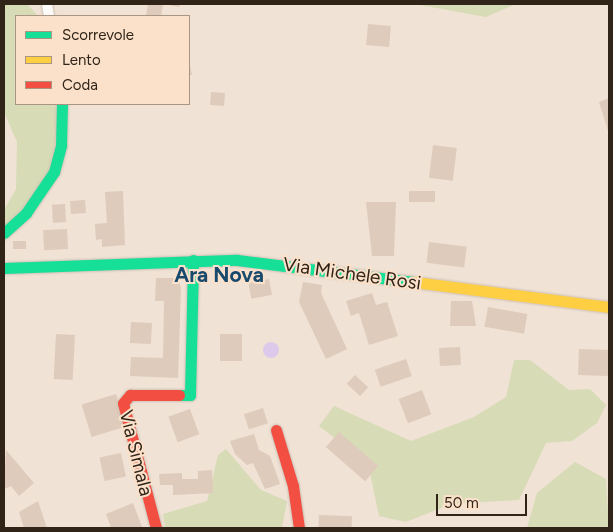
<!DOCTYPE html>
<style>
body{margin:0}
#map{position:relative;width:613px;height:532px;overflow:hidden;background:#f0e2d5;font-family:Figtree,sans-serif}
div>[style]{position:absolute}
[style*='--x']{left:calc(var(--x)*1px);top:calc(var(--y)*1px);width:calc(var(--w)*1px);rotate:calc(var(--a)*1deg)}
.green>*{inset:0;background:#d7dbb6}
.water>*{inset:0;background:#dcc9eb}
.round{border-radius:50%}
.building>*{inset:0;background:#decbbb;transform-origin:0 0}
.roads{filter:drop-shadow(0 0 1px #ccc0b5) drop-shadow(0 0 1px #ccc0b5)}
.street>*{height:10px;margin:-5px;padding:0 5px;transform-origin:5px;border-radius:5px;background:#fdfbf9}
.fast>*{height:11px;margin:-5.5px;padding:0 5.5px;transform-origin:5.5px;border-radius:5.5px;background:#16e098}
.slow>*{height:11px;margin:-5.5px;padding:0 5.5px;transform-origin:5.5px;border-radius:5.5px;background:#ffcf43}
.jam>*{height:11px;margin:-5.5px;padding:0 5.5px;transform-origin:5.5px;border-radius:5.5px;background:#f24e42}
span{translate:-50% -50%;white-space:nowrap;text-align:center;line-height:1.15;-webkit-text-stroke:4px #fbe1ca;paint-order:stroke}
.street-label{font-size:19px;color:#302419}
.quarter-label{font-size:21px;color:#184a6e;font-weight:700}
.frame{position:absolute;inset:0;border:5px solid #302419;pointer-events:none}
.legend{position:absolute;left:15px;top:15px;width:175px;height:90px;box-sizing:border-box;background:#fbe1ca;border:1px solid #aa9583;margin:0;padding:6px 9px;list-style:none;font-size:15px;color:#302419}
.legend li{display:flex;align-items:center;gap:10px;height:25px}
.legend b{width:25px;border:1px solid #aa9583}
.scale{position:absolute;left:436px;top:494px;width:91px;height:22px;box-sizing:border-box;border:2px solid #302419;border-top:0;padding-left:6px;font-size:15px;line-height:18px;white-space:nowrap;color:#302419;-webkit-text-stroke:4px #fbe1ca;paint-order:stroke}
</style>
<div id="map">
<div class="green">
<i style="clip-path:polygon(4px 4px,27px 4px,38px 16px,16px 16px,16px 104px,59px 104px,59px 148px,40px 191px,4px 227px,4px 210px,16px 189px,17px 142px,4px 112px)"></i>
<i style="clip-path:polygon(415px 4px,516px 4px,486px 17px)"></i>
<i style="clip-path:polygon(514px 360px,530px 360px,569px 390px,590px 389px,606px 405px,597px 423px,572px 441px,546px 443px,519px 500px,451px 504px,406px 522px,379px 516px,368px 463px,319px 426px,334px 406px,411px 441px,474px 417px,506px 397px)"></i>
<i style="clip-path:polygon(226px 449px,261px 490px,287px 501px,282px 528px,165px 528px,163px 514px,207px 501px,218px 455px)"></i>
<i style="clip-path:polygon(575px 462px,606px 479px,609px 528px,527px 528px,537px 493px)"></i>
</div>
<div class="water">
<i class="round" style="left:263px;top:342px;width:16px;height:16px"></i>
</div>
<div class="building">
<i style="clip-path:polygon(148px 4px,163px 4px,161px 16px,146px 16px)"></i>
<i style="clip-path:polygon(164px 4px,180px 4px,179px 7px)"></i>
<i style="left:368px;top:24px;width:23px;height:21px;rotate:5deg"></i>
<i style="clip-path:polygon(189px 61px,192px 75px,189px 75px)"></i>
<i style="left:211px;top:92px;width:14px;height:13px;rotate:4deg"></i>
<i style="clip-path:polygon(609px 98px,609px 134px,599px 102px)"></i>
<i style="left:433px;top:145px;width:24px;height:33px;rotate:7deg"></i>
<i style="clip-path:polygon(123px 191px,125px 245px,102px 247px,102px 239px,96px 240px,95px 224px,107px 223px,105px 192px)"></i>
<i style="left:409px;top:191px;width:26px;height:11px"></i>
<i style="left:85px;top:200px;width:13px;height:15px;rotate:86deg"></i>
<i style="clip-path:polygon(366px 202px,396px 202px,394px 256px,372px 256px)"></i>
<i style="left:65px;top:204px;width:18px;height:13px;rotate:87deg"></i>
<i style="left:67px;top:229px;width:20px;height:24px;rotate:87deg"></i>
<i style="left:13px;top:241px;width:13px;height:8px"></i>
<i style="left:429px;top:242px;width:38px;height:21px;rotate:7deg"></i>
<i style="clip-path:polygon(156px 278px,178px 278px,181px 288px,178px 378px,130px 376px,131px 357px,163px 358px,164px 301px,155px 301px)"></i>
<i style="left:269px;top:279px;width:16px;height:21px;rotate:79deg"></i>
<i style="clip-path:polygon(303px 282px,322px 285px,321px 293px,347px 349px,326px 359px,299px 302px)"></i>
<i style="clip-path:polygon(372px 293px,376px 305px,387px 302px,398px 336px,369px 345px,359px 313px,351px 316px,346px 301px)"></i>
<i style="clip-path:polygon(451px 301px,472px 301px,476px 326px,450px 326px)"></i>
<i style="left:488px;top:307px;width:40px;height:20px;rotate:10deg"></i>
<i style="left:131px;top:322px;width:21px;height:21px;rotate:3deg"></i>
<i style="left:56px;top:334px;width:19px;height:45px;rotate:3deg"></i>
<i style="left:220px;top:334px;width:22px;height:27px"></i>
<i style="left:460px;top:347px;width:18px;height:21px;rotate:87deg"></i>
<i style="left:579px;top:349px;width:30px;height:26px;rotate:2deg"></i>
<i style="left:406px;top:359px;width:18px;height:33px;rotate:71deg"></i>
<i style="left:355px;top:375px;width:18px;height:12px;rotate:43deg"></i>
<i style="left:422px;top:390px;width:26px;height:25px;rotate:69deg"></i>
<i style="left:116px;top:394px;width:34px;height:36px;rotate:73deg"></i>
<i style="left:263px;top:408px;width:16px;height:20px;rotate:72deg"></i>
<i style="left:190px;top:409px;width:27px;height:23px;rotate:70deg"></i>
<i style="left:339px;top:432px;width:52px;height:20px;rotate:41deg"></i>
<i style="clip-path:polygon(254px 434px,259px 450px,270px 456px,280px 484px,265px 489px,253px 463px,247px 465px,235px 454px,230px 441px)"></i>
<i style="clip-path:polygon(6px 450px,34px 483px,19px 496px,11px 486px,4px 489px)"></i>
<i style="left:121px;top:453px;width:24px;height:22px;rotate:78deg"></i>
<i style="clip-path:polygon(212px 470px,213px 493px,173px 495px,173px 485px,160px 485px,159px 474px,182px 473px,182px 479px,198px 479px,198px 471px)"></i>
<i style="clip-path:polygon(38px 501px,47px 528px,24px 528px,19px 512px)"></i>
<i style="clip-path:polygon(133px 503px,142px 527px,111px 528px,106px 514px)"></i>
<i style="left:319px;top:515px;width:33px;height:13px;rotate:2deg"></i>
</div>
<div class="roads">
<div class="street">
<i style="--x:47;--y:4;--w:12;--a:81"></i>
</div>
<div class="fast">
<i style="--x:4;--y:233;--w:30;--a:-42"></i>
<i style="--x:26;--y:213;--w:50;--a:-55.7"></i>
<i style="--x:54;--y:172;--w:28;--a:-75"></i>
<i style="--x:61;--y:145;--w:41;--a:-88.6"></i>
<i style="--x:4;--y:268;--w:233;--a:-2"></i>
<i style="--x:237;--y:260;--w:178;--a:7.1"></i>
<i style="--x:179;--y:395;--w:11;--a:0"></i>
<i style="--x:190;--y:395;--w:135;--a:-88.7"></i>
</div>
<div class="slow">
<i style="--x:414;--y:282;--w:197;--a:7.3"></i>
</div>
<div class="jam">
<i style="--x:276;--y:430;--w:59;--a:73.1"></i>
<i style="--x:293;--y:486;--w:42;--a:81.9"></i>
<i style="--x:156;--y:528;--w:129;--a:-104.8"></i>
<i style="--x:123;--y:403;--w:11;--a:-49"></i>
<i style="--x:130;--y:395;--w:49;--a:0"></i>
</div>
</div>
<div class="street-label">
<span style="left:352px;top:274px;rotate:8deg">Via Michele Rosi</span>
<span style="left:136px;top:453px;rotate:76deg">Via Simala</span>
</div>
<div class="quarter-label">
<span style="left:219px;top:275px">Ara Nova</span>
</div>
<div class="frame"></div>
<ul class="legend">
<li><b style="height:6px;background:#16e098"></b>Scorrevole</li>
<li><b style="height:6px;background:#ffcf43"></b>Lento</li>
<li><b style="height:6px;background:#f24e42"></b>Coda</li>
</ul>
<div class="scale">50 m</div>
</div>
